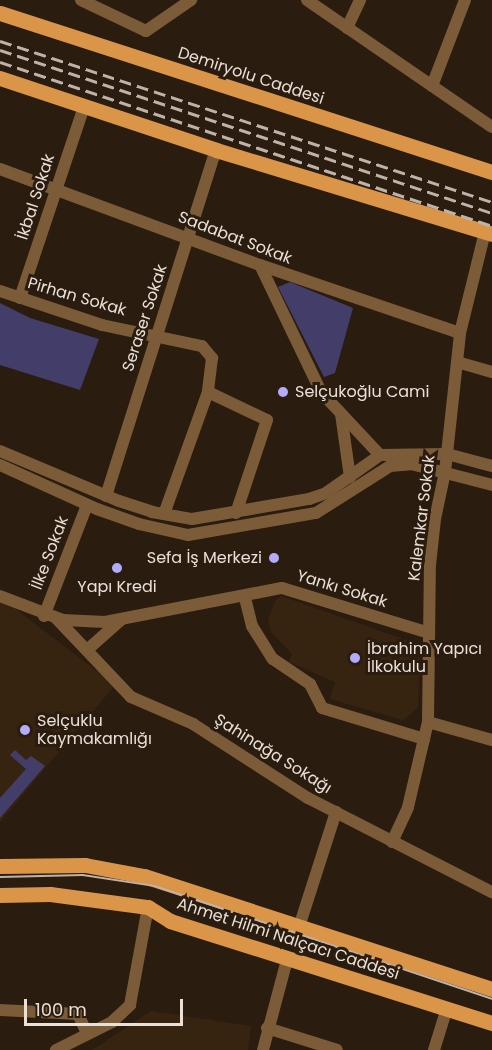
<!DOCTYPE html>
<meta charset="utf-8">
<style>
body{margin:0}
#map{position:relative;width:492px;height:1050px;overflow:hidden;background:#2a1c0f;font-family:Poppins,sans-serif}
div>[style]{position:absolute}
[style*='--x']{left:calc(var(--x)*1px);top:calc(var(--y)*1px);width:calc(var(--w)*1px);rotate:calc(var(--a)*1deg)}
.built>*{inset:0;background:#362411}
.green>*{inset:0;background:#433e69}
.minor>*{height:12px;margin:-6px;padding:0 6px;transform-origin:6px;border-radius:6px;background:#7c5b39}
.major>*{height:15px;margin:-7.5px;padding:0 7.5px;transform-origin:7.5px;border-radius:7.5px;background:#da9549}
.tram>*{height:1.5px;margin:-0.75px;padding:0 0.75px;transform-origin:0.75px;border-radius:0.75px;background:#beb3aa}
.rail>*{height:3px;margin-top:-1.5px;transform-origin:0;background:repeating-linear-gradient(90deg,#beb3aa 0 12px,transparent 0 18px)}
.dots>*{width:16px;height:16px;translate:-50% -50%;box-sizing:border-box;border:3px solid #2a1c0f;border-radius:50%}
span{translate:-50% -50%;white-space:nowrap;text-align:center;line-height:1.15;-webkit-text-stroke:6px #2a1c0f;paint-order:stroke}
.street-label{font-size:16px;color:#e9e0d7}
.poi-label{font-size:16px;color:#e9e0d7}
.left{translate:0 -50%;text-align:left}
.right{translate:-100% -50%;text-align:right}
.scale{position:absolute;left:24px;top:999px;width:159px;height:27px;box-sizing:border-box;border:3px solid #e9e0d7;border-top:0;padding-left:8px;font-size:18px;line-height:21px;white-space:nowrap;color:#e9e0d7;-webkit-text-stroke:4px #2a1c0f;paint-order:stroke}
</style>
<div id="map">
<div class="built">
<i style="clip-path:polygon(281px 596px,420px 645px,418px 708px,403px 720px,330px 699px,335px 682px,289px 662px,292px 654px,272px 633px,268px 621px,275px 601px)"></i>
<i style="clip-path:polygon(0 597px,115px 685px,0 822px)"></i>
<i style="clip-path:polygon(151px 1011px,251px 1026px,248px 1050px,92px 1050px)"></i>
</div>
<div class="green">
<i style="clip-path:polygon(290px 282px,353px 308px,335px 373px,324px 377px,278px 287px)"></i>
<i style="clip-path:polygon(0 303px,30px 318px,99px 339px,80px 390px,0 365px)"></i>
<i style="clip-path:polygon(15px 750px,26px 760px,31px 756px,45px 766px,0 818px,0 798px,26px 769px,10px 755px)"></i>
</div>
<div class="minor">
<i style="--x:81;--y:0;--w:72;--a:25.5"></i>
<i style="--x:146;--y:31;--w:55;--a:-34.6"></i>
<i style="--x:307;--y:0;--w:224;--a:34.5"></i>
<i style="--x:347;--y:28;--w:31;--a:-65"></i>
<i style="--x:432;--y:86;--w:92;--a:-69"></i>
<i style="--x:0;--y:169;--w:277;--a:20.3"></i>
<i style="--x:260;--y:265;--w:211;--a:18.8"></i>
<i style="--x:260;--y:265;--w:141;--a:64.3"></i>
<i style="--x:321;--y:392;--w:86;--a:46.9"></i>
<i style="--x:0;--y:291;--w:108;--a:18.4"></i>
<i style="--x:102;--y:325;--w:102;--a:11.9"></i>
<i style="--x:202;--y:346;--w:16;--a:50"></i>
<i style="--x:212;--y:358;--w:34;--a:97"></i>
<i style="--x:20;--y:298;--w:201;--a:-71.5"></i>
<i style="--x:457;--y:362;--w:36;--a:16"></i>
<i style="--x:341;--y:414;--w:64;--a:81.9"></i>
<i style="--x:0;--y:451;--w:129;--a:22.8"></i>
<i style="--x:119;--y:501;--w:35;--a:18"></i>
<i style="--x:152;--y:512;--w:41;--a:9.9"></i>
<i style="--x:192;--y:519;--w:119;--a:-9.7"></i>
<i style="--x:309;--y:499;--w:18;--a:-19"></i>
<i style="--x:326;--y:493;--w:66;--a:-35.1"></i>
<i style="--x:380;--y:455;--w:67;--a:-0.9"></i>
<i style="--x:447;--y:454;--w:47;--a:14.9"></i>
<i style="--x:0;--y:465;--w:107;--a:24.4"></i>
<i style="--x:97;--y:509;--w:45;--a:19.7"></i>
<i style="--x:139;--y:524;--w:50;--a:12.7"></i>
<i style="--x:188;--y:535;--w:130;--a:-9.8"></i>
<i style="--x:316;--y:513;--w:88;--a:-32.4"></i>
<i style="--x:390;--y:466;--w:21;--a:-5"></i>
<i style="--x:411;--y:464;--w:84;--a:14.5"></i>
<i style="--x:106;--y:496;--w:363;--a:-72.4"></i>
<i style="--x:164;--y:514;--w:130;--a:-70.2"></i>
<i style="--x:208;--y:392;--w:65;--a:25.4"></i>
<i style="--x:267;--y:420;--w:98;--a:108.4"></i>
<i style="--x:0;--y:596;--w:67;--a:20.9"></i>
<i style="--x:63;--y:620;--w:42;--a:2.7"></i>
<i style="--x:105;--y:622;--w:180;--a:-10.9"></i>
<i style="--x:282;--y:588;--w:154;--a:17"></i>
<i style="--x:245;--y:598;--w:29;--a:76"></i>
<i style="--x:252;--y:626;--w:39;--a:58"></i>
<i style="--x:273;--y:659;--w:45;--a:34"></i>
<i style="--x:310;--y:684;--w:27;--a:63"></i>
<i style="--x:322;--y:708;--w:107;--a:16.9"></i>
<i style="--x:44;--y:616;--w:119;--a:-68.8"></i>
<i style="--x:56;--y:618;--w:109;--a:46.5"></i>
<i style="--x:131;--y:697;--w:68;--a:23.5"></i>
<i style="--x:193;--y:724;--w:137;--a:32.8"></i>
<i style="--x:308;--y:798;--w:207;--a:27.1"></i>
<i style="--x:87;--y:650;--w:47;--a:-41.5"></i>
<i style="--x:428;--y:722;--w:66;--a:15.7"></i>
<i style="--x:392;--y:842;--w:38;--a:-65"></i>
<i style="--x:408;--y:807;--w:87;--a:-76.8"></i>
<i style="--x:428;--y:722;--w:157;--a:-89.3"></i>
<i style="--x:430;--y:565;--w:46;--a:-83.8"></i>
<i style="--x:435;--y:519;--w:48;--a:-78"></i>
<i style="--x:445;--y:472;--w:140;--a:-83.8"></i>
<i style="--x:460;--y:333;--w:104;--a:-76.1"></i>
<i style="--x:299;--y:927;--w:121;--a:-72.2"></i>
<i style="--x:0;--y:1010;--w:78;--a:2.9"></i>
<i style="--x:78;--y:1014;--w:21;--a:65"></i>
<i style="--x:267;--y:1028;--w:73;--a:17.4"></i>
<i style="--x:56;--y:1050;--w:63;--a:-26.6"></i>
<i style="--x:112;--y:1022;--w:25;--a:-43"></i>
<i style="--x:130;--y:1005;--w:100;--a:-79.6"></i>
<i style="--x:263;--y:1050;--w:93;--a:-75.1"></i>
<i style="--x:434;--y:1050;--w:44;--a:-72.8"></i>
</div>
<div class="major">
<i style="--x:0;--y:13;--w:517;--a:17.91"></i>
<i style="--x:0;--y:78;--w:228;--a:18.4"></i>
<i style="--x:216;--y:150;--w:288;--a:16.9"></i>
<i style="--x:0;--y:866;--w:85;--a:-0.7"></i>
<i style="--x:85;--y:865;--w:60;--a:10.6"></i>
<i style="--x:144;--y:876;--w:366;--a:18"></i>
<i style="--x:0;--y:895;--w:50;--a:-1.1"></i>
<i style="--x:50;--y:894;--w:99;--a:7.6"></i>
<i style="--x:148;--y:907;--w:26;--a:32"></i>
<i style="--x:170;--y:921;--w:338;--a:17.6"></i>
</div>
<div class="tram">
<i style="--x:0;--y:877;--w:83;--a:-1.4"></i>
<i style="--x:83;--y:875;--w:73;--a:8.7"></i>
<i style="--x:155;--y:886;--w:355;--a:18.5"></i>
</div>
<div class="rail">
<i style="--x:0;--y:41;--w:518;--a:18.12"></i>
<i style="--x:0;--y:50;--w:518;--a:18.33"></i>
<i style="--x:0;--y:62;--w:519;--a:18.43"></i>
</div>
<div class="dots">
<i style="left:283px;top:392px;background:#b4acf9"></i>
<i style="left:274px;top:558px;background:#b4acf9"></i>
<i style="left:117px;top:568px;background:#b4acf9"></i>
<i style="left:355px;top:658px;background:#b4acf9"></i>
<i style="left:25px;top:730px;background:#b4acf9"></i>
</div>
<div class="street-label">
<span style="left:251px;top:76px;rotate:18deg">Demiryolu Caddesi</span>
<span style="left:36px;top:197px;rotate:-72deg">İkbal Sokak</span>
<span style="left:235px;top:238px;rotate:21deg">Sadabat Sokak</span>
<span style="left:77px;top:297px;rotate:16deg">Pirhan Sokak</span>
<span style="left:145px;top:318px;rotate:-72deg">Seraser Sokak</span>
<span style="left:422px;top:518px;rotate:-83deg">Kalemkar Sokak</span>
<span style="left:50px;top:553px;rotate:-69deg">İlke Sokak</span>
<span style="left:342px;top:589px;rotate:17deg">Yankı Sokak</span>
<span style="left:273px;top:754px;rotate:32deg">Şahinağa Sokağı</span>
<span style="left:288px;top:939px;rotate:18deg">Ahmet Hilmi Nalçacı Caddesi</span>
</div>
<div class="poi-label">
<span class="left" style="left:295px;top:392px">Selçukoğlu Cami</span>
<span class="right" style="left:262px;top:558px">Sefa İş Merkezi</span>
<span style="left:117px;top:587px">Yapı Kredi</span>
<span class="left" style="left:367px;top:658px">İbrahim Yapıcı<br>İlkokulu</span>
<span class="left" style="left:37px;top:730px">Selçuklu<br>Kaymakamlığı</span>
</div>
<div class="scale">100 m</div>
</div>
